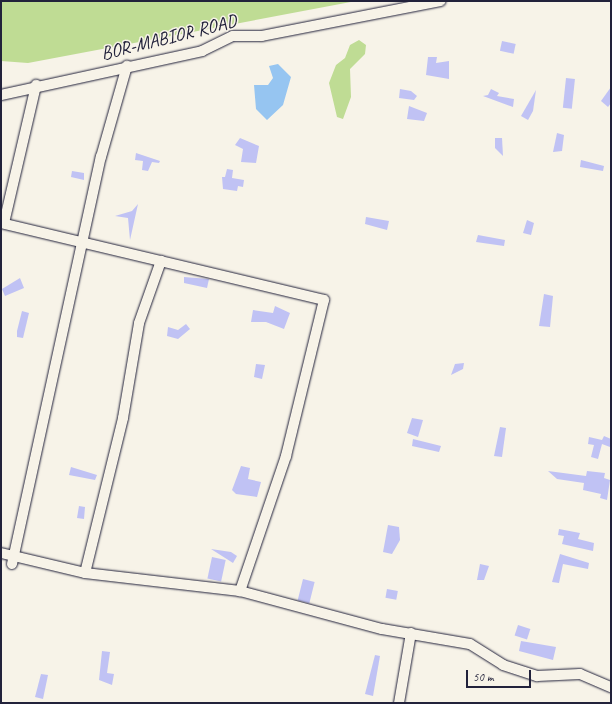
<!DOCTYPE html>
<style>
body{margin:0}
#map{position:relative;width:612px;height:704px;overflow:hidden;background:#f7f3e8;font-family:Caveat,sans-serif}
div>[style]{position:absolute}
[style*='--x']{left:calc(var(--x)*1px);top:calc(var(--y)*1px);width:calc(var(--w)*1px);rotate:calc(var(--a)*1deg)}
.green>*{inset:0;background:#bfdc94}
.water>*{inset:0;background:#96c5f1}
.building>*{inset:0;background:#c0c2f4;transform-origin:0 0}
.roads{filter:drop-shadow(0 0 1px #22223b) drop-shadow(0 0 1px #22223b)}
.minor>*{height:10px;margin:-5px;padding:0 5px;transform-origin:5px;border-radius:5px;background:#f7f3e8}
span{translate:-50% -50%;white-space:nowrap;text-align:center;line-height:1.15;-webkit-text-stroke:3px #f7f3e8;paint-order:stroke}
.street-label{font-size:19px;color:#22223b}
.frame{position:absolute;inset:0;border:2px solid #22223b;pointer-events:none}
.scale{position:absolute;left:466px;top:670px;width:65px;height:18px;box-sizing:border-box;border:2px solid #22223b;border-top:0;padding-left:5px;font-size:12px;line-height:14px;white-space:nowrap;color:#22223b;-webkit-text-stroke:3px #f7f3e8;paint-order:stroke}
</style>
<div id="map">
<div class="green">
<i style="clip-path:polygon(1px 1px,356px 1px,28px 63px,1px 61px)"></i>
<i style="clip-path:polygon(359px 40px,366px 45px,365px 54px,350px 69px,351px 97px,343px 119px,337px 117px,329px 83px,336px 65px,345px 58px,350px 45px)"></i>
</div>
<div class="water">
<i style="clip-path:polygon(278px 64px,291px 77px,283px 105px,267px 120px,256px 109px,254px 85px,268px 85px,273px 78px,269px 66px)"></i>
</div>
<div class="building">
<i style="left:502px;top:41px;width:14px;height:10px;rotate:12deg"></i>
<i style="clip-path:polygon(428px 57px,437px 57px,436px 63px,449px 61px,449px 79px,426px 75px)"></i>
<i style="left:566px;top:78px;width:9px;height:30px;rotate:6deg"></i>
<i style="clip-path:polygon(611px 87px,611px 103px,608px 107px,601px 101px)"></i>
<i style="clip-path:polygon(400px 89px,411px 91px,417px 96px,414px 100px,399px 98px)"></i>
<i style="clip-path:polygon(491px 89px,499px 93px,497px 96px,514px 99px,513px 107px,483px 96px,488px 95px)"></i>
<i style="clip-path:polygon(536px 90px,533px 111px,528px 120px,521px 116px)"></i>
<i style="clip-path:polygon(409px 106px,427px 113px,424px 121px,407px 119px)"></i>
<i style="clip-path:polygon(557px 133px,564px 135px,562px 151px,553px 152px)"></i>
<i style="clip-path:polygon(240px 138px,259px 146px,256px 163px,241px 162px,243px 149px,235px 145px)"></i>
<i style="clip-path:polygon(495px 138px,502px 138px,503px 156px,495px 148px)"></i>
<i style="clip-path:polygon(136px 153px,160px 161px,159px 163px,152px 162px,148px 171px,142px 170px,143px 161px,135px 160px)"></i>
<i style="clip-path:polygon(581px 160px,604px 166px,603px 171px,580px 167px)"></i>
<i style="clip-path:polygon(227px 169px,233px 170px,232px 178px,244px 180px,243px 187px,238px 186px,237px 191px,223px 189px,222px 177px,225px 177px)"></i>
<i style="clip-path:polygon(72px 171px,84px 173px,84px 180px,71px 177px)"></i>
<i style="clip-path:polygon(138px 204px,130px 240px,128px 218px,115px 216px,132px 211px)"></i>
<i style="clip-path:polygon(366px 217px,389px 221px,387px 230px,365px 224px)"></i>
<i style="clip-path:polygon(527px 220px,534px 223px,531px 235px,523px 233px)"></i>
<i style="clip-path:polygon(478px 235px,505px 240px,504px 246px,476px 242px)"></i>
<i style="clip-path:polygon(184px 277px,209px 279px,207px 288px,184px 283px)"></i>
<i style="clip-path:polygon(20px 278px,24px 288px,5px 296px,2px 289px)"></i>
<i style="clip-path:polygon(544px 294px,553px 296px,550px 327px,539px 326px)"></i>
<i style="clip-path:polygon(275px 306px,290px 313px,284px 329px,266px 322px,251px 322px,253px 310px,273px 313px)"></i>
<i style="clip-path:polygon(22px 311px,29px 313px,23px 338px,17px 337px,17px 331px)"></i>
<i style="clip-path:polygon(186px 324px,190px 329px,178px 339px,167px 336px,168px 327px,178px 330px)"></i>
<i style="clip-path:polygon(464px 363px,463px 369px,451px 375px,455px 364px)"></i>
<i style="clip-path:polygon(256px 364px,265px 365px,262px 379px,254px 377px)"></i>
<i style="clip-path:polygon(412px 418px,423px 420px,418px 437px,407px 433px)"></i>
<i style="clip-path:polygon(500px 427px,506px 428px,502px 457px,494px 456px)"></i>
<i style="clip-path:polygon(604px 436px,611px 439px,610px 447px,602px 444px,598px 459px,591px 457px,594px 445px,588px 444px,589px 437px,602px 440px)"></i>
<i style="clip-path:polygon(413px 439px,441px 446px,439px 452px,412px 446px)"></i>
<i style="clip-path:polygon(241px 466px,250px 468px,248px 479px,261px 482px,257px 497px,236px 494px,232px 490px)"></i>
<i style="clip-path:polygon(71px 467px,97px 475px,95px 480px,69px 475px)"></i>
<i style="clip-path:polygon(548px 471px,586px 476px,587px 471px,605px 473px,604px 478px,610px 480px,607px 500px,600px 498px,601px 494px,583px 490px,584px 483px,557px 479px)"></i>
<i style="clip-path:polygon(79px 506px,85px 507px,84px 519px,77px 518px)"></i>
<i style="clip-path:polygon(388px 525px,399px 527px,400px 540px,392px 554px,383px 552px)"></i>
<i style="clip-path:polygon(559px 529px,580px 533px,578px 539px,594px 543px,593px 551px,562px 544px,564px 536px,558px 535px)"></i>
<i style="clip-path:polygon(211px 549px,231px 552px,237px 556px,233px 563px)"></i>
<i style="clip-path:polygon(560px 554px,589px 563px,588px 569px,563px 564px,559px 583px,552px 582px)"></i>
<i style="left:212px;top:557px;width:14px;height:22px;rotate:12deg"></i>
<i style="clip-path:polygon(480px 564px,489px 566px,484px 580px,477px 580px)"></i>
<i style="left:303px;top:579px;width:12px;height:22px;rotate:14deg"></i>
<i style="left:387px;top:589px;width:11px;height:9px;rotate:10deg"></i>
<i style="left:518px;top:625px;width:13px;height:11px;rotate:18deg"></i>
<i style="clip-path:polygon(521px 641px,556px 647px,553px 660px,519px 651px)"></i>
<i style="clip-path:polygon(102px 651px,110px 652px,107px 673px,114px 674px,112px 685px,99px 680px)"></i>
<i style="clip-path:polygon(375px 655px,380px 656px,373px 696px,365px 694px)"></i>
<i style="clip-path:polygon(41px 674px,48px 675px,43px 699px,35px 697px)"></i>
</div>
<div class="roads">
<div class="minor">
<i style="--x:1;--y:95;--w:206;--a:-12.3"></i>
<i style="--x:202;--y:51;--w:34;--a:-26"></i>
<i style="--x:233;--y:36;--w:29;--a:0"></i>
<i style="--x:262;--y:36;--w:182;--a:-11.1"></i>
<i style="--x:1;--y:223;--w:332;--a:13.4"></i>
<i style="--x:324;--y:300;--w:161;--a:103.7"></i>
<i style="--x:286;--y:456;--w:143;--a:108.8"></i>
<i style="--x:4;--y:223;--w:142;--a:-76.9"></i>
<i style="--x:1;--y:553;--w:86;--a:13.4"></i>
<i style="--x:85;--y:573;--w:156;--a:6.6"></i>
<i style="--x:240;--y:591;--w:147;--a:15"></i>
<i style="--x:382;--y:629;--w:89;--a:9.7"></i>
<i style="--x:470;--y:644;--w:39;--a:32"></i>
<i style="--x:503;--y:665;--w:36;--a:18"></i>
<i style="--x:537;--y:676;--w:43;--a:-2.7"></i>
<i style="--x:580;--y:674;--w:34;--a:23"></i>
<i style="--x:12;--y:564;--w:417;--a:-77.7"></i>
<i style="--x:101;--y:157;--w:95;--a:-74.1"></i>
<i style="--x:85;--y:573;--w:160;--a:-76.2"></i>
<i style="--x:123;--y:418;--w:96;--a:-80.4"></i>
<i style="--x:139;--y:323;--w:66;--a:-70.5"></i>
<i style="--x:399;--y:703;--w:71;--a:-80.3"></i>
</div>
</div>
<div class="street-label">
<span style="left:169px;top:38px;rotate:-14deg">BOR-MABIOR ROAD</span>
</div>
<div class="frame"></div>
<div class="scale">50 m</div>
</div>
